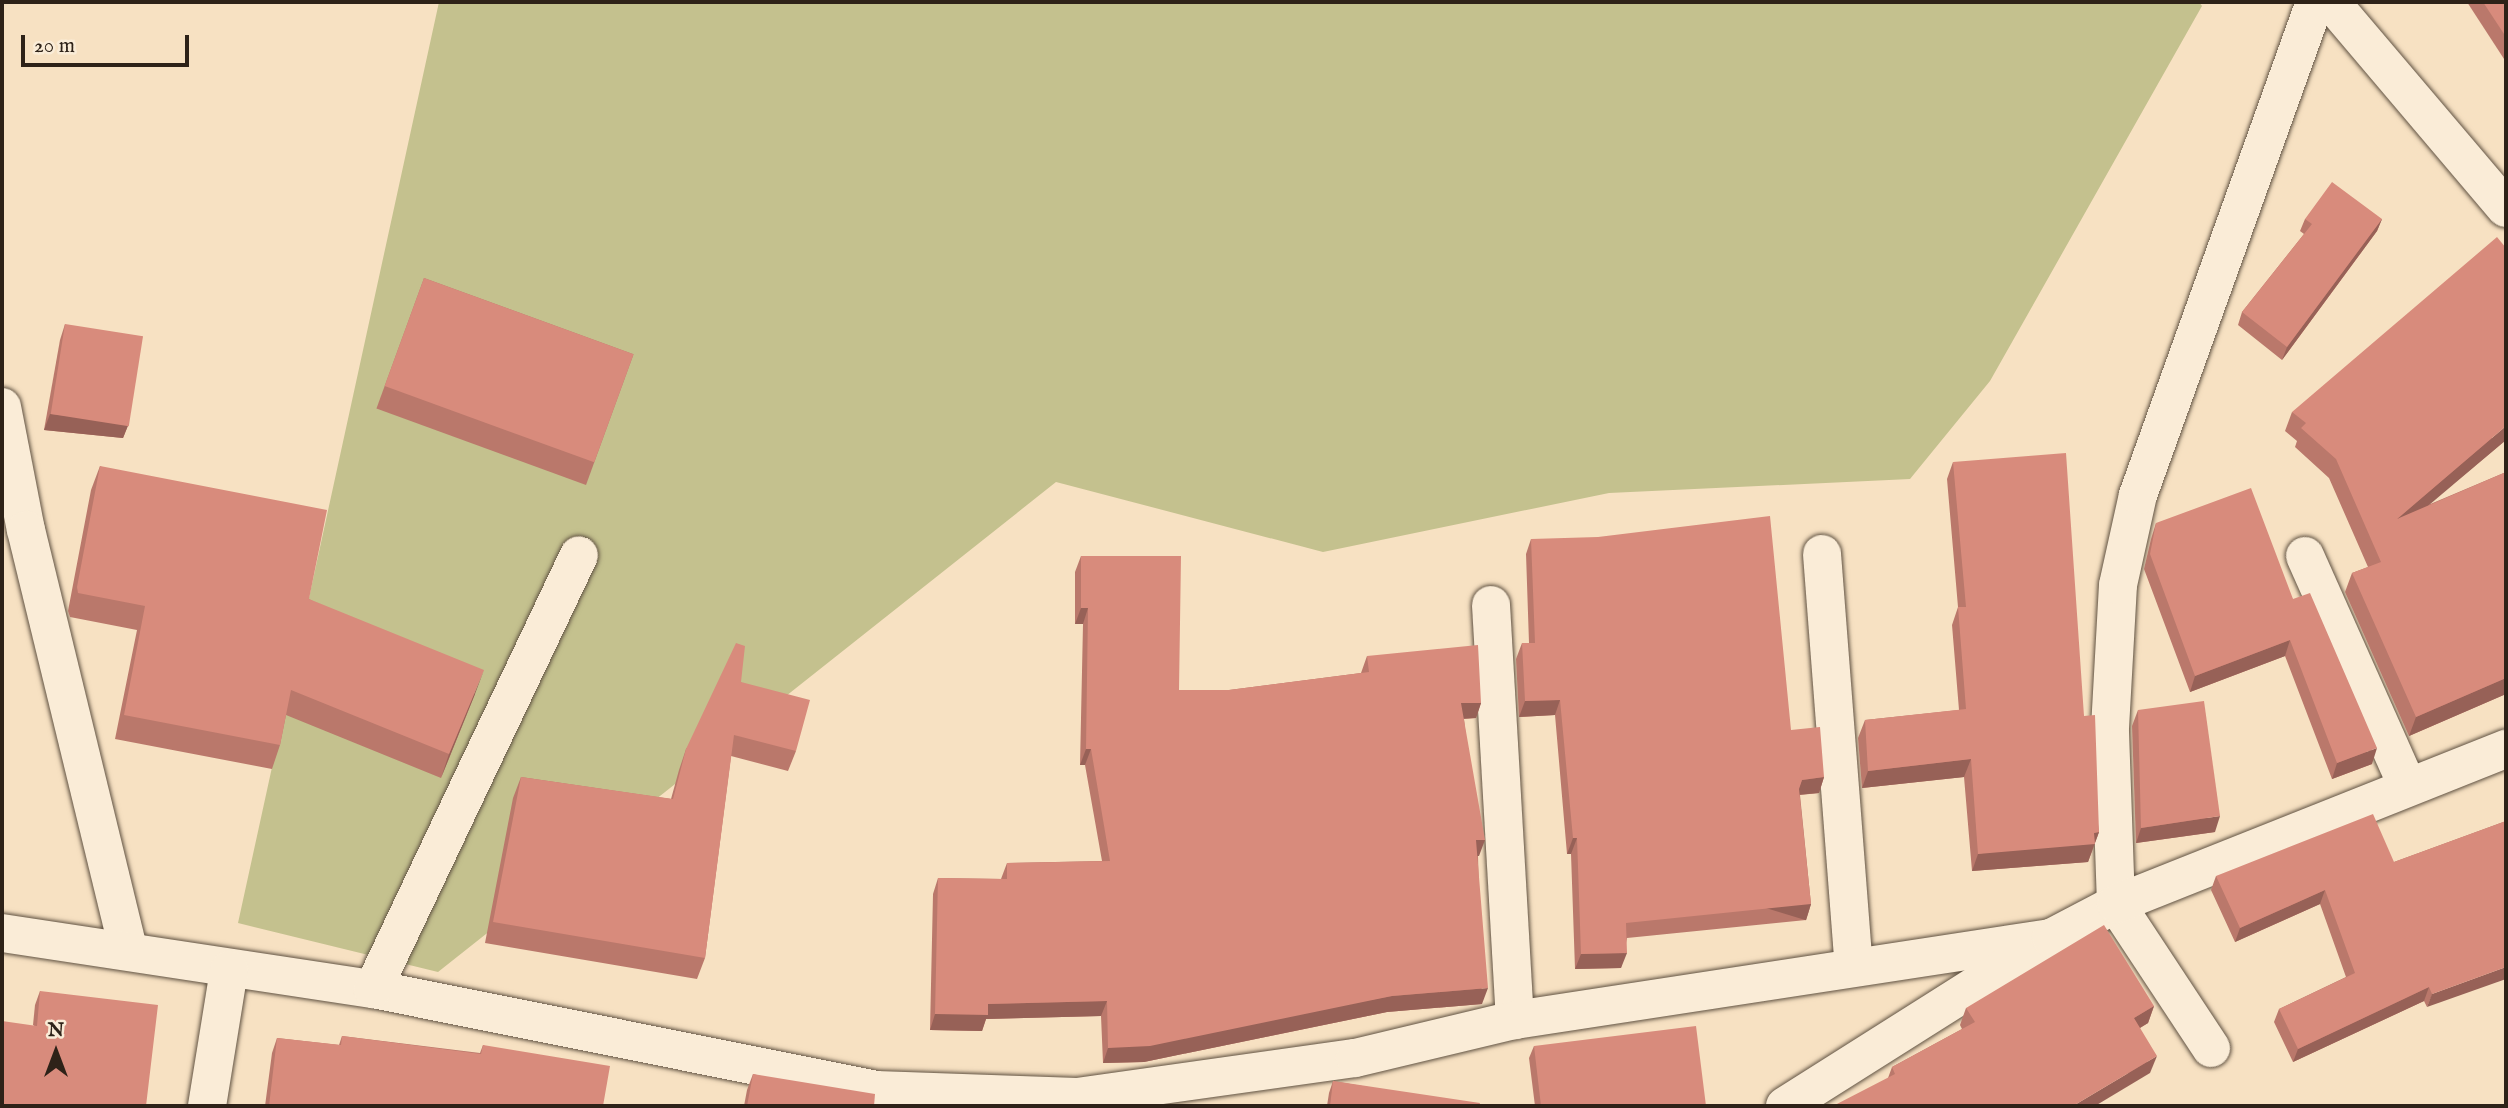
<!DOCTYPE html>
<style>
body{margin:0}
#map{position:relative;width:2508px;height:1108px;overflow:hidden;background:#f7e1c2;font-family:"IM FELL English",serif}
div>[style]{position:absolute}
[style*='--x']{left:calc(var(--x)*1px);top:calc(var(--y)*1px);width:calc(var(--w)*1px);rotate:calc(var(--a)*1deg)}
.green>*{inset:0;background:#c4c18e}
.roads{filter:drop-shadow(0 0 2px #605242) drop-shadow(0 0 2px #605242)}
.minor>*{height:38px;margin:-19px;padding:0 19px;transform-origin:19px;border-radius:19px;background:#faecd7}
.wall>*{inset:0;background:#ba786b;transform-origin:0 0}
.shaded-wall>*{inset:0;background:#976157;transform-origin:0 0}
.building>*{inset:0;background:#d88b7c;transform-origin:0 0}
span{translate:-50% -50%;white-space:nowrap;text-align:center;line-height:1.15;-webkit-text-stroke:5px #faecd7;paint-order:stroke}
.frame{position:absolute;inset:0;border:4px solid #2e2218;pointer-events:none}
.north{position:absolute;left:21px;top:1017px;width:70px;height:70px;-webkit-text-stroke:5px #faecd7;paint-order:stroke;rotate:0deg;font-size:19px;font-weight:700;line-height:28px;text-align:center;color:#2e2218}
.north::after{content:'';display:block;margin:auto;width:24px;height:32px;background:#2e2218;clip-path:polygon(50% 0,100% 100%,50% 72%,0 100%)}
.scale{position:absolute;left:21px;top:35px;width:168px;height:32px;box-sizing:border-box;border:4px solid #2e2218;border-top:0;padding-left:9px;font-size:21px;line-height:24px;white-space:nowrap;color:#2e2218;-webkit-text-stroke:5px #faecd7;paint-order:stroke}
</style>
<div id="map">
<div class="green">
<i style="clip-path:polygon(439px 2px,2199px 2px,2202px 6px,1990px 381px,1910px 479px,1609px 493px,1323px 552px,1056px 482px,438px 972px,238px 923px)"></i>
</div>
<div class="roads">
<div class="minor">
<i style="--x:2331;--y:2;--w:270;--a:49.7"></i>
<i style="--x:2;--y:407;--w:125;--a:79"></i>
<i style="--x:26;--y:530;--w:432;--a:76.3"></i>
<i style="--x:1822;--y:554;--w:413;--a:85.6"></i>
<i style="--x:2305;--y:556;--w:251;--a:66"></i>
<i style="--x:1491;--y:605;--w:416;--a:86.7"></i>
<i style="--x:2;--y:933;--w:375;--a:8.6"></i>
<i style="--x:373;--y:989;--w:513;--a:11.35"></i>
<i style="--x:876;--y:1090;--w:201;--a:2"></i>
<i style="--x:1077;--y:1097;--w:281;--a:-8"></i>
<i style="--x:1355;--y:1058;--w:164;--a:-13.4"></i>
<i style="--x:1515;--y:1020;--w:542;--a:-8.7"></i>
<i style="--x:373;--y:989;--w:480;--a:-64.6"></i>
<i style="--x:2211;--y:1048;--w:173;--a:-123.4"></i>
<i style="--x:2116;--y:904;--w:176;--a:-92"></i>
<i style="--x:2110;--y:728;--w:143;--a:-86.8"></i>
<i style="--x:2118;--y:585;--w:92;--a:-77.5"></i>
<i style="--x:2138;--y:495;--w:524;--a:-70.25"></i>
<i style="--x:207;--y:1106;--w:138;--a:-80.8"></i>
<i style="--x:1785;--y:1106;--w:315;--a:-32.3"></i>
<i style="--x:2051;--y:938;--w:73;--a:-27.6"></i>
<i style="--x:2116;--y:904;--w:420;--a:-21.7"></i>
</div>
</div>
<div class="wall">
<i style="clip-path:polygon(2467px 2px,2506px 2px,2506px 62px)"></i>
<i style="clip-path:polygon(2305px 219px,2382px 219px,2377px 231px,2282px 360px,2238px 325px,2242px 312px,2304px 234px,2300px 231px)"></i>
<i style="left:424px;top:278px;width:223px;height:139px;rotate:20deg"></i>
<i style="clip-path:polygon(65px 324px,129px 423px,123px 438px,44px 430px,60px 340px)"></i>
<i style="clip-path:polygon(2292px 412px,2506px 440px,2428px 505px,2506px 472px,2506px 694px,2409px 736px,2345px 592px,2352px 573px,2368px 567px,2329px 478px,2295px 447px,2297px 441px,2285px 431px)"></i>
<i style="clip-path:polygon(1953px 462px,2084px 716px,2099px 832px,2088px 862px,1972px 871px,1964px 777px,1862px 788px,1858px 738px,1865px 720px,1959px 710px,1952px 625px,1958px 607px,1947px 479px)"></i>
<i style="clip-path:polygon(100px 466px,309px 599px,475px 694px,441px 778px,286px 715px,280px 745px,272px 769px,115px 739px,137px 630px,70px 617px,68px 611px,91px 490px)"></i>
<i style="clip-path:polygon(2156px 523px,2293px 599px,2372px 764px,2332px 779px,2285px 656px,2190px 692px,2144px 569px,2151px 539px)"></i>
<i style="clip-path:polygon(1531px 539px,1791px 730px,1824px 777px,1819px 793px,1800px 795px,1811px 904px,1806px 920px,1627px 938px,1621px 968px,1575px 969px,1571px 854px,1567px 854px,1555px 715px,1519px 717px,1516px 659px,1522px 643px,1529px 643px,1526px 554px)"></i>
<i style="clip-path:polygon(1081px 556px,1179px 690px,1229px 690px,1361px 673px,1367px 656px,1481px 703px,1476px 718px,1464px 719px,1479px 856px,1478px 856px,1482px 1004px,1387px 1012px,1144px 1062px,1103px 1063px,1101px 1016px,986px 1019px,982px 1031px,930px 1030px,933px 894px,938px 878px,1001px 879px,1007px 863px,1102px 861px,1085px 765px,1080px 765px,1083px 624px,1075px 624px,1075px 572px)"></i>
<i style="clip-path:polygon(741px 682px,796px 751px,788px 771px,731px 756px,705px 958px,697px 979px,485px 943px,513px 798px,521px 777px,671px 799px,679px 770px,686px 749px)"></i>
<i style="clip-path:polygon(2138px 710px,2215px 832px,2136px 843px,2132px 726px)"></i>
<i style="clip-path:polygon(2506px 821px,2427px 1007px,2424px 1001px,2293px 1062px,2274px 1022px,2279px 1009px,2346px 977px,2320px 904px,2235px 942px,2211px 890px,2216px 876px,2394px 862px)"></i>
<i style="clip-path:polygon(40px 991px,146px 1106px,33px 1025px,35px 1005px)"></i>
<i style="clip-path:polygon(2154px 1006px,2148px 1023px,2140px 1028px,2150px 1073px,1888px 1078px,1892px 1067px,1962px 1029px,1960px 1025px,1966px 1008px)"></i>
<i style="clip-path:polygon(342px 1036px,480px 1053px,483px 1045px,603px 1106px,265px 1106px,272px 1053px,277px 1038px,339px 1045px)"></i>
<i style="clip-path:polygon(1534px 1046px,1706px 1106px,1535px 1106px,1529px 1058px)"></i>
<i style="clip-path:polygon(753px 1074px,874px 1106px,744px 1106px,747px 1090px)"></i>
<i style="clip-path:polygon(1333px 1081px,1479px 1106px,1327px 1106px,1329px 1093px)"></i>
</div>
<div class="shaded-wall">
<i style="clip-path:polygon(2382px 219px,2377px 231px,2282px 360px,2287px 347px)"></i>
<i style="clip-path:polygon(50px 414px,129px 423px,123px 438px,44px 430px)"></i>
<i style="clip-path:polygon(2506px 426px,2506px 440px,2390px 538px,2397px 519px)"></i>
<i style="clip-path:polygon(1081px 608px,1088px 608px,1083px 624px,1075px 624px)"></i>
<i style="clip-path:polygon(2290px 640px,2285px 656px,2190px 692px,2195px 676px)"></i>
<i style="clip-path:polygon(484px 670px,475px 694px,441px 778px,449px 754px)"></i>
<i style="clip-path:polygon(2506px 678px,2506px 694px,2409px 736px,2416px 717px)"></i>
<i style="clip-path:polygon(1560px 700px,1555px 715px,1519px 717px,1525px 701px)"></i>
<i style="clip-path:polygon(1461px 703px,1481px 703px,1476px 718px,1455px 719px)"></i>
<i style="clip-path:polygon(2377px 748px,2372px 764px,2332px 779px,2337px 763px)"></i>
<i style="clip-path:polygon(1086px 749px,1091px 749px,1085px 765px,1080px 765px)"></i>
<i style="clip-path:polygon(1971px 759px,1964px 777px,1862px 788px,1868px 771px)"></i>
<i style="clip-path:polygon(1824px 777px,1819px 793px,1796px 795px,1802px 780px)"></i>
<i style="clip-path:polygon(2220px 816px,2215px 832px,2136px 843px,2141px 828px)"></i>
<i style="clip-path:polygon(2099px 832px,2088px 862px,1972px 871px,1978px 854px)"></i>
<i style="clip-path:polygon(1573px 838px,1577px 838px,1571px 854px,1567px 854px)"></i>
<i style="clip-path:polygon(1476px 840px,1485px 840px,1479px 856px,1471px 856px)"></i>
<i style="clip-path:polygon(2325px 890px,2320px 904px,2235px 942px,2240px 928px)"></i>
<i style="left:1811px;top:904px;width:17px;height:186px;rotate:107deg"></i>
<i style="clip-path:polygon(1627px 953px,1621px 968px,1575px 969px,1581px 954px)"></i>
<i style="clip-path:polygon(2506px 967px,2506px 979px,2427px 1007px,2432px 994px)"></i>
<i style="clip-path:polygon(2429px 987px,2424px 1001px,2293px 1062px,2298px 1049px)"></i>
<i style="clip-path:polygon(1488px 988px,1482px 1004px,1387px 1012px,1144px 1062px,1103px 1063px,1108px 1048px,1392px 996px)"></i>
<i style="clip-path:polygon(1107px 1001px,1101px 1016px,986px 1019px,982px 1031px,930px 1030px,935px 1014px,988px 1004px)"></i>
<i style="clip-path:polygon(2154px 1006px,2148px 1023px,2128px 1035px,2134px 1018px)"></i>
<i style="clip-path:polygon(2157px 1056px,2150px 1073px,2095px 1106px,2073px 1106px)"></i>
</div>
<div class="building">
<i style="clip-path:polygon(2483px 2px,2506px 2px,2506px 37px)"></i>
<i style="clip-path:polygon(2332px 182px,2382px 219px,2287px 347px,2242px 312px,2312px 224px,2305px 219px)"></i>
<i style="clip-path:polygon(2497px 237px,2506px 248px,2506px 426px,2397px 519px,2506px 472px,2506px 678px,2416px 717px,2352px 573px,2381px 562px,2336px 459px,2301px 428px,2306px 423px,2292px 412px)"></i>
<i style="left:424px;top:278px;width:223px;height:115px;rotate:20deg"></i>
<i style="left:65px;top:324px;width:79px;height:91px;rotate:9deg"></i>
<i style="clip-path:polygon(2066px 453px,2084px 716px,2095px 715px,2099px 832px,2094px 833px,2095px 844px,1978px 854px,1971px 759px,1868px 771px,1865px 720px,1966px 709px,1958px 607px,1966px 607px,1953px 462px)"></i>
<i style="clip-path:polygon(100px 466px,327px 510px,309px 599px,484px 670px,449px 754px,291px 690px,280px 745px,124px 715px,145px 606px,78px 593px,77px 587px)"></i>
<i style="clip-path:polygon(2251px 488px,2293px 599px,2310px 593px,2377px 748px,2337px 763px,2290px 640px,2195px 676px,2150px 554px,2156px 523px)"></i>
<i style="clip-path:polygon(1770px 516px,1791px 730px,1820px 727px,1824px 777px,1802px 780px,1799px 789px,1811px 904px,1626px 923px,1627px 953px,1581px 954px,1577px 838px,1573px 838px,1560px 700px,1525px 701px,1522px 643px,1535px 643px,1531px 539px,1598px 537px)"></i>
<i style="clip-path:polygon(1081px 556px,1181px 556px,1179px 690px,1229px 690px,1369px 672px,1367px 656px,1478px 645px,1481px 703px,1461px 703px,1485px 840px,1476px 840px,1488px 988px,1392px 996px,1150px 1046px,1108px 1048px,1107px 1001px,988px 1004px,988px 1015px,935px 1014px,938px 878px,1007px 879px,1007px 863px,1110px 861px,1091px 749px,1086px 749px,1088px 608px,1081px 608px)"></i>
<i style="clip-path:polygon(736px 643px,745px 646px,741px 682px,810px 700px,796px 751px,734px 735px,705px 958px,493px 922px,521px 777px,673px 799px,686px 749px)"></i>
<i style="clip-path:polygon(2204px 701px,2220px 816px,2141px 828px,2138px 710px)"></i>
<i style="clip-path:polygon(2373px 814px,2394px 862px,2506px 821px,2506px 967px,2432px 994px,2429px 987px,2298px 1049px,2279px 1009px,2355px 973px,2325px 890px,2240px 928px,2216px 876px)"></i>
<i style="clip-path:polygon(2104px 925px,2154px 1006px,2134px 1018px,2157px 1056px,2073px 1106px,1833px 1106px,1895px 1074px,1892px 1067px,1975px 1022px,1966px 1008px)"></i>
<i style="clip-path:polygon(40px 991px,158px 1005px,146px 1106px,2px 1106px,2px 1021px,37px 1026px)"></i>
<i style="clip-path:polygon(1696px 1026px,1706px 1106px,1541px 1106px,1534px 1046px)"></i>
<i style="clip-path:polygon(342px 1036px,481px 1054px,483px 1045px,610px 1066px,603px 1106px,269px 1106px,277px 1038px,341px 1045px)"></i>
<i style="clip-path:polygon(753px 1074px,875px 1094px,874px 1106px,747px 1106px)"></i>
<i style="clip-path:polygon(1333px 1081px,1480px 1103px,1479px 1106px,1330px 1106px)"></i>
</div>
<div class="frame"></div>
<div class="north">N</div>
<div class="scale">20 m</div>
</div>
